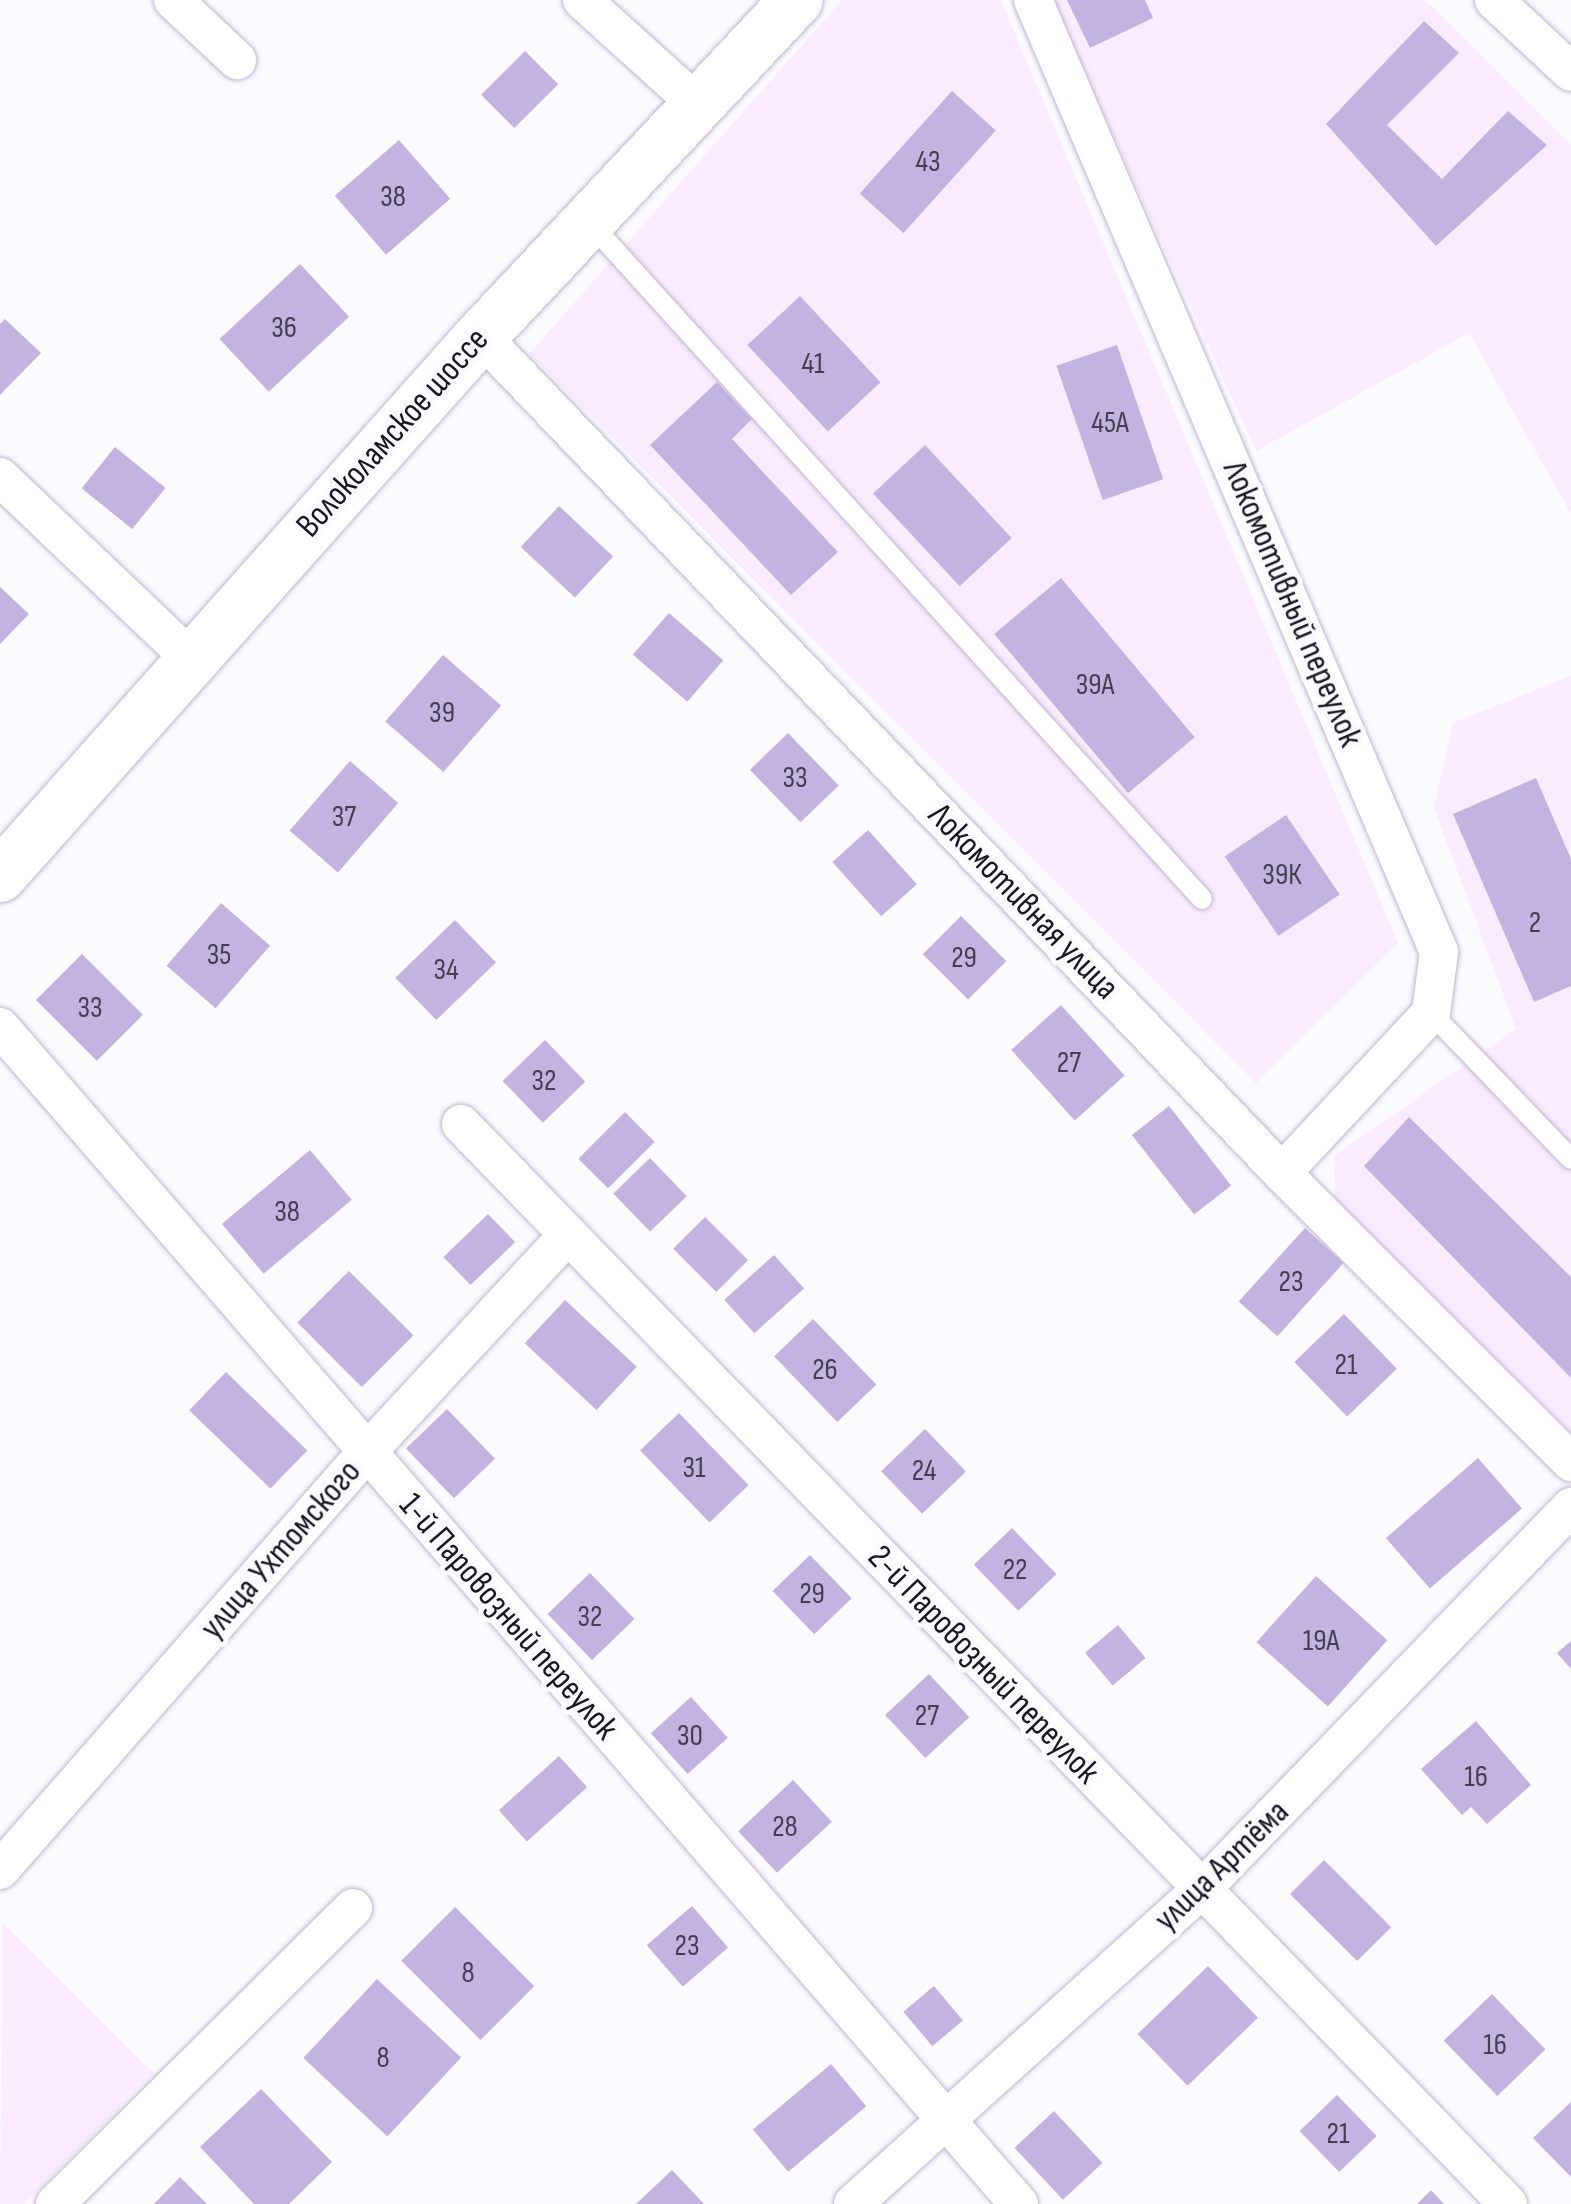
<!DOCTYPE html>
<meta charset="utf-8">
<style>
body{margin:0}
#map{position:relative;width:1571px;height:2204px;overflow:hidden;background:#fbfaff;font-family:"Sofia Sans Condensed",sans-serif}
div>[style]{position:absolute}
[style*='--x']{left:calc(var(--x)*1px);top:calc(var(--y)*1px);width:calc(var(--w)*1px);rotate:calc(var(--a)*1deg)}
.industrial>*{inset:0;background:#faebfe}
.building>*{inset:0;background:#c3b3e1;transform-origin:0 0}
.roads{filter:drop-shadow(0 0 2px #beb6ce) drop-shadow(0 0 2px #beb6ce)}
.lane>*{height:20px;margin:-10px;padding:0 10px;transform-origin:10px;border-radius:10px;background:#fff}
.street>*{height:38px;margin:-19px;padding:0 19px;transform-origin:19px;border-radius:19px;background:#fff}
.secondary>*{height:52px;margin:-26px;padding:0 26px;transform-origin:26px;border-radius:26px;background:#fff}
span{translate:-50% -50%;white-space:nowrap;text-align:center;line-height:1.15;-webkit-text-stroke:10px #fbfaff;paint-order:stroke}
.number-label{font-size:30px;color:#443e50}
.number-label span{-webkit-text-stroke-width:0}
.street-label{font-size:35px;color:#19171f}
</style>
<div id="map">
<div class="industrial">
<i style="clip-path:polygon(842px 0,1001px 0,1398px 943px,1256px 1083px,529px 354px)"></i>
<i style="clip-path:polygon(1052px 0,1425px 0,1571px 145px,1571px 514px,1469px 333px,1256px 451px)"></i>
<i style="clip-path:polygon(1571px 676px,1571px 1434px,1335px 1199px,1334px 1156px,1516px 1029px,1434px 808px,1453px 723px)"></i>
<i style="clip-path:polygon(3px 1923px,154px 2073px,24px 2204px,0 2204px)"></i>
</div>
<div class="building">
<i style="clip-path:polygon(1067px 0,1145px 0,1153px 18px,1090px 48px)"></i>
<i style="clip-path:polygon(1424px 21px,1459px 53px,1387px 125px,1442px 179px,1508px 111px,1547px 145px,1436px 246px,1326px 124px)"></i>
<i style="left:525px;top:51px;width:47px;height:62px;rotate:45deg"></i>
<i style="left:952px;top:91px;width:59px;height:138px;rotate:42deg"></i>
<i style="left:399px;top:140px;width:78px;height:85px;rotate:49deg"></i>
<i style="left:300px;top:264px;width:72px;height:110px;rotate:47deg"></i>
<i style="left:800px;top:296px;width:118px;height:72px;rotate:47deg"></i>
<i style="clip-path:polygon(5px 319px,41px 353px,0 395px,0 324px)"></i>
<i style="left:1117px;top:345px;width:142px;height:64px;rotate:71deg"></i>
<i style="clip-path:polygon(717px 382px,752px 419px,732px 439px,838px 552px,791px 595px,650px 445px)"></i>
<i style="left:925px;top:445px;width:127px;height:71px;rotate:47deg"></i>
<i style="left:115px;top:447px;width:65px;height:53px;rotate:39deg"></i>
<i style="left:559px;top:506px;width:74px;height:56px;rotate:43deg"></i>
<i style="left:1061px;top:578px;width:208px;height:87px;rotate:50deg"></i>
<i style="clip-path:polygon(0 587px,29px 614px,0 644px)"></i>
<i style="left:669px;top:613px;width:72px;height:55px;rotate:41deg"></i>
<i style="left:443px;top:655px;width:77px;height:88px;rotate:41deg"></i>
<i style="left:788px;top:733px;width:73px;height:53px;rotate:46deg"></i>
<i style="left:350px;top:761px;width:64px;height:92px;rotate:41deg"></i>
<i style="clip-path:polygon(1536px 778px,1571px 859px,1571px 986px,1534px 1002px,1453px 814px)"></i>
<i style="left:1286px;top:815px;width:96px;height:74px;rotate:56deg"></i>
<i style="left:868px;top:830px;width:73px;height:48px;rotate:48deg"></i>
<i style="left:221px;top:903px;width:65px;height:83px;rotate:41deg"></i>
<i style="left:961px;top:916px;width:64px;height:54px;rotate:45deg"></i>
<i style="left:455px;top:920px;width:59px;height:83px;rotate:46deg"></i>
<i style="left:82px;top:954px;width:86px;height:65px;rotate:45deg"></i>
<i style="left:1061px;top:1005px;width:95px;height:67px;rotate:48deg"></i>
<i style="left:545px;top:1040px;width:58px;height:59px;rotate:46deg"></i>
<i style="left:1169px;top:1106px;width:101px;height:47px;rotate:52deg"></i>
<i style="left:625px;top:1112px;width:42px;height:66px;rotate:45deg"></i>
<i style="clip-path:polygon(1409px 1117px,1571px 1277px,1571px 1378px,1364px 1166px)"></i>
<i style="left:310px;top:1150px;width:65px;height:115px;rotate:50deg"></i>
<i style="left:650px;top:1158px;width:53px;height:51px;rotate:46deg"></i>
<i style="left:488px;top:1214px;width:39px;height:62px;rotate:46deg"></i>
<i style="left:705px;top:1217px;width:61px;height:45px;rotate:45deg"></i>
<i style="left:1305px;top:1228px;width:52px;height:99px;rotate:42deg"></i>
<i style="left:774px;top:1255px;width:45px;height:67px;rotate:48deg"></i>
<i style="left:349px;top:1271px;width:91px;height:73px;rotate:45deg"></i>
<i style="left:565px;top:1300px;width:98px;height:59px;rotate:43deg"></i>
<i style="left:1344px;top:1314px;width:76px;height:69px;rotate:46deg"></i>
<i style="left:813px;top:1319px;width:91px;height:54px;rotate:46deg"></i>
<i style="left:226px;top:1372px;width:113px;height:53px;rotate:44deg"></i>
<i style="left:447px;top:1409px;width:69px;height:57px;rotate:46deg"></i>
<i style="left:679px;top:1413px;width:100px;height:54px;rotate:46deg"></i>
<i style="left:925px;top:1429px;width:59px;height:61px;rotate:46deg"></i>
<i style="left:1478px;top:1458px;width:67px;height:122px;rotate:49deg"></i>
<i style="left:1012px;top:1528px;width:64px;height:53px;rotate:46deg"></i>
<i style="left:810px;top:1555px;width:60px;height:52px;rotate:46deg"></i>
<i style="left:590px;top:1573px;width:64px;height:59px;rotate:46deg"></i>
<i style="left:1316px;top:1576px;width:96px;height:89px;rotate:42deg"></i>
<i style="left:1118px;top:1625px;width:43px;height:43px;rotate:50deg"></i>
<i style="clip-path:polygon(1571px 1641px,1571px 1669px,1557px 1653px)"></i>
<i style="left:929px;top:1674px;width:59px;height:60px;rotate:47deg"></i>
<i style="left:691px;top:1697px;width:55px;height:54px;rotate:48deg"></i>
<i style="clip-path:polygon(1476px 1721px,1531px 1785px,1487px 1824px,1471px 1807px,1462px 1815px,1421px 1769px)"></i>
<i style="left:559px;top:1756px;width:42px;height:81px;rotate:48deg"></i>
<i style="left:793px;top:1780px;width:57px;height:75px;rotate:47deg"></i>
<i style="left:1324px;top:1860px;width:95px;height:48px;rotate:45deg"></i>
<i style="left:692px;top:1906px;width:55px;height:60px;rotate:49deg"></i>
<i style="left:455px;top:1907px;width:112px;height:76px;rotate:45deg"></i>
<i style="left:1208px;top:1966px;width:72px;height:98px;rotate:46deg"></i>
<i style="left:377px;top:1979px;width:115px;height:108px;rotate:43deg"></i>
<i style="left:934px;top:1986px;width:45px;height:40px;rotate:50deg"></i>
<i style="left:1492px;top:1994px;width:77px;height:67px;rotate:46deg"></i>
<i style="left:831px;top:2064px;width:55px;height:102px;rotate:50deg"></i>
<i style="clip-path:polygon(261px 2089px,332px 2162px,289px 2204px,254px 2204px,200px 2147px)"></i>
<i style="left:1337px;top:2095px;width:57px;height:52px;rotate:46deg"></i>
<i style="clip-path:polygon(1571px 2102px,1571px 2177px,1533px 2138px)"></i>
<i style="left:1054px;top:2111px;width:71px;height:54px;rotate:47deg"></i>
<i style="clip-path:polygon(672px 2170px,704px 2204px,636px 2204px)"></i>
<i style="clip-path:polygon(180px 2177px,207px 2204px,154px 2204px)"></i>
<i style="clip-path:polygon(1431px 2190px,1444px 2204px,1417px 2204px)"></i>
</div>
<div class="roads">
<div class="lane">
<i style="--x:589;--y:222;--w:913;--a:47.84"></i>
<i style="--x:1431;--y:1013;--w:202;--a:46.2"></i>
</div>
<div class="street">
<i style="--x:173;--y:0;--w:88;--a:43.2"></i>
<i style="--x:582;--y:0;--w:155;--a:42.1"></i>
<i style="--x:1033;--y:0;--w:1035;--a:66.9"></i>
<i style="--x:1439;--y:952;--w:62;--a:97.5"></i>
<i style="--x:1431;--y:1013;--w:219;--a:133"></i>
<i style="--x:1494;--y:0;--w:105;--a:43.1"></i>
<i style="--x:481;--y:336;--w:1159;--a:46.26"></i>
<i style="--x:1282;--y:1173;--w:409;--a:45"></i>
<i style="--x:0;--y:477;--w:264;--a:43.6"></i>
<i style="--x:0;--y:1027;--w:1557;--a:49.12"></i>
<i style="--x:461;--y:1124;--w:1504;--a:45.89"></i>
<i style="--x:0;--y:1870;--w:555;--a:-48.73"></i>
<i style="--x:366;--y:1453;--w:297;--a:-47.2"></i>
<i style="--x:55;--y:2204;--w:420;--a:-44.8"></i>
<i style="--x:853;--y:2204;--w:469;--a:-42.1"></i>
<i style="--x:1201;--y:1890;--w:533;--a:-45.99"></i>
</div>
<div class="secondary">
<i style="--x:0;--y:876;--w:723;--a:-48.31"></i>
<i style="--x:481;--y:336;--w:461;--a:-46.8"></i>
</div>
</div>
<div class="number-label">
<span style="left:928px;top:162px">43</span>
<span style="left:393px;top:197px">38</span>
<span style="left:284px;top:328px">36</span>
<span style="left:813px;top:364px">41</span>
<span style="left:1110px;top:423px">45А</span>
<span style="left:1095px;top:685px">39А</span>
<span style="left:442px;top:713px">39</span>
<span style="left:795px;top:778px">33</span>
<span style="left:344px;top:817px">37</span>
<span style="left:1282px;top:875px">39К</span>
<span style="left:1535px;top:923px">2</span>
<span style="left:219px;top:955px">35</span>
<span style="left:964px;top:958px">29</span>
<span style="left:446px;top:970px">34</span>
<span style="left:90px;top:1008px">33</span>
<span style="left:1069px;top:1063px">27</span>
<span style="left:544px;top:1081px">32</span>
<span style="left:287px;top:1212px">38</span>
<span style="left:1291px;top:1282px">23</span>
<span style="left:1346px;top:1365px">21</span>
<span style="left:825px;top:1370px">26</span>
<span style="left:694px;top:1468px">31</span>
<span style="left:924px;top:1471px">24</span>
<span style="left:1015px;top:1570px">22</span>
<span style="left:812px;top:1594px">29</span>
<span style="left:590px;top:1617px">32</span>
<span style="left:1321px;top:1641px">19А</span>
<span style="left:927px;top:1716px">27</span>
<span style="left:690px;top:1736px">30</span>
<span style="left:1476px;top:1777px">16</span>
<span style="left:785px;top:1827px">28</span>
<span style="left:687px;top:1946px">23</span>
<span style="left:468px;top:1973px">8</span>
<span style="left:1495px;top:2045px">16</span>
<span style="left:383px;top:2058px">8</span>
<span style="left:1338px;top:2134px">21</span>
</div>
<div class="street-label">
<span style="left:393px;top:433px;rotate:-48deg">Волоколамское шоссе</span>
<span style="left:1292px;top:604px;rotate:67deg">Локомотивный переулок</span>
<span style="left:1023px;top:902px;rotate:46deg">Локомотивная улица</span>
<span style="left:281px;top:1550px;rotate:-49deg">улица Ухтомского</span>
<span style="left:508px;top:1617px;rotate:49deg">1-й Паровозный переулок</span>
<span style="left:983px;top:1665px;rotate:46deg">2-й Паровозный переулок</span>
<span style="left:1222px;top:1866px;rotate:-44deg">улица Артёма</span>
</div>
</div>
